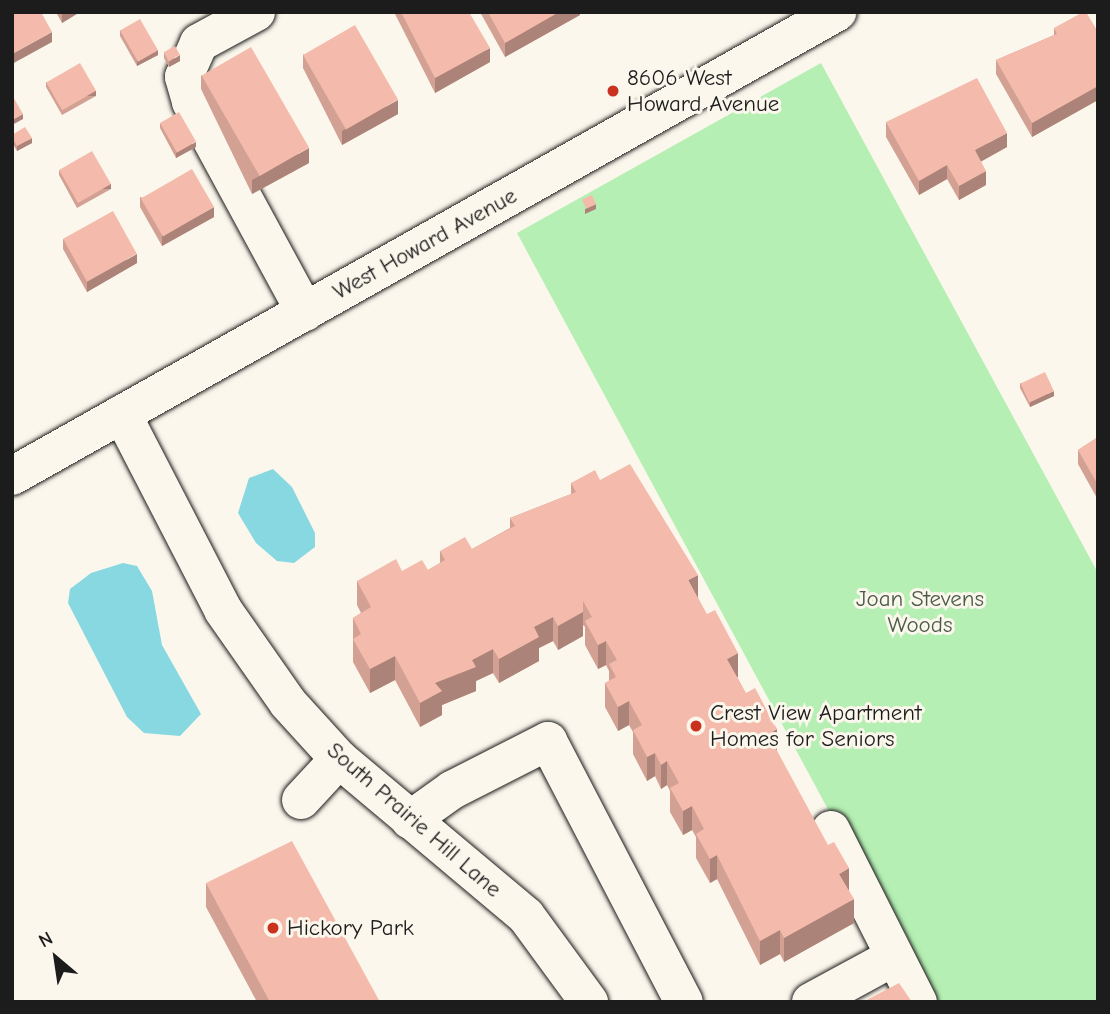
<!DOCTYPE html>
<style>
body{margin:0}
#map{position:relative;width:1110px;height:1014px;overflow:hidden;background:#fbf7ec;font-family:"Comic Neue",sans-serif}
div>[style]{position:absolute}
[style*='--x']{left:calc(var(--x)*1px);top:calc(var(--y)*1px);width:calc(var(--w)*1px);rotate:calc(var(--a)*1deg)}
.green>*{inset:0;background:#b5efb3}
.water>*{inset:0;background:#87d8e0}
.roads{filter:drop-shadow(0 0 2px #1c1c1c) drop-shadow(0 0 2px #1c1c1c)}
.minor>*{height:38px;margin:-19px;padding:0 19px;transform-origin:19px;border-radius:19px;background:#fbf7ec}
.wall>*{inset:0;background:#d2a194}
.shaded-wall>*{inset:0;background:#ab8378;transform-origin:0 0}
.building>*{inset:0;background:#f4bbac;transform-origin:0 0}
.dots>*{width:19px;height:19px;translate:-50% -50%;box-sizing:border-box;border:4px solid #fbf7ec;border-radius:50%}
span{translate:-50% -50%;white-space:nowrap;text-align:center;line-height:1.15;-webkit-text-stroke:6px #fbf7ec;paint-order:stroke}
.poi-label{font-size:23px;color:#1c1c1c}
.left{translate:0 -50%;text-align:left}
.street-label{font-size:23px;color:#1c1c1c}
.park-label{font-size:23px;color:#4a5b49}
.frame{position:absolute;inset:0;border:14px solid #1c1c1c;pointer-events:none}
.north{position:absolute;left:21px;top:923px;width:70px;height:70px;-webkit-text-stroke:5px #fbf7ec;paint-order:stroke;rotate:331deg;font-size:19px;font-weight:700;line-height:28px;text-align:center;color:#1c1c1c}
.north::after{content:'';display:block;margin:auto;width:24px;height:32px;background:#1c1c1c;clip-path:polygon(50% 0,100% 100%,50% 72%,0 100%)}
</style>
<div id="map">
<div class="green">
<i style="clip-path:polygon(821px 63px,1098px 573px,1098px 1002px,932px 1002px,517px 233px)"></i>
</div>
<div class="water">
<i style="clip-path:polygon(273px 469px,292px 487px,315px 533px,315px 547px,294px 563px,277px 561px,256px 543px,238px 513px,249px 478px)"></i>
<i style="clip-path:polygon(123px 563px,137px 566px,152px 591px,162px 645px,201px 714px,180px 736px,144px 733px,127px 717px,68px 603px,70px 589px,91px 573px)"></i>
</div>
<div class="roads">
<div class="minor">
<i style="--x:256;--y:12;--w:65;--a:151.5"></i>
<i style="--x:199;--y:43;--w:37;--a:114"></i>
<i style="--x:184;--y:77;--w:26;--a:74"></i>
<i style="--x:191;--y:102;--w:239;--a:61.5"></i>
<i style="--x:122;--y:414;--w:220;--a:62.7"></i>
<i style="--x:223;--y:610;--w:113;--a:55"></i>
<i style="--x:288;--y:703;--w:76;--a:47.7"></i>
<i style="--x:339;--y:759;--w:244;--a:40"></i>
<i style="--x:526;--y:916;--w:107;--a:53.8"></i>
<i style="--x:12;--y:476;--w:947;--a:-29.35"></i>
<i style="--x:301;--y:800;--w:56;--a:-47.2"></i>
<i style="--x:410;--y:820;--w:52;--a:-35.5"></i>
<i style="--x:452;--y:790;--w:108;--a:-27"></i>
<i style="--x:548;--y:741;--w:294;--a:62.5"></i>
<i style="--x:831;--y:830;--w:193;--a:63.2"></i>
<i style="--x:811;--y:1002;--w:94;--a:-28.5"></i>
</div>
</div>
<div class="wall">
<i style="clip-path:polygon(56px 12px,80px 12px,62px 23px)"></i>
<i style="clip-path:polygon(394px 12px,469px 12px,490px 62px,435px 93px)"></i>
<i style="clip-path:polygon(480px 12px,580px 12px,580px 15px,505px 57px)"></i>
<i style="clip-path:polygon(1054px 28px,1098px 32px,1098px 100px,1032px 137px,996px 74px,996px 60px,1054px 35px)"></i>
<i style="clip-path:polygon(120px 30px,158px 55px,137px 66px,120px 36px)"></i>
<i style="clip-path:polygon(164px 53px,180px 61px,169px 67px,164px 58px)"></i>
<i style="clip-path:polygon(303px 54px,398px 114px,342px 145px,303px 68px)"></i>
<i style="clip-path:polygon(201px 75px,309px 163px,252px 194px,201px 89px)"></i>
<i style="clip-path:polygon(46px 82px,96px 96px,62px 115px,46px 87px)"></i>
<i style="clip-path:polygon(886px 122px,1007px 147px,981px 161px,986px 185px,959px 200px,947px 179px,919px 195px,886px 137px)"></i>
<i style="clip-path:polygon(160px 123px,196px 147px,176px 158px,160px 128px)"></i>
<i style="clip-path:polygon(12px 135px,32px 143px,17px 151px,12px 142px)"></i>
<i style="clip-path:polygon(59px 170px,111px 189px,77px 208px,59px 175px)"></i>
<i style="clip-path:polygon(140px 197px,214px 217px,162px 246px,140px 207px)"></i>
<i style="clip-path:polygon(63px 239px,137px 263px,87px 292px,63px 249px)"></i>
<i style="clip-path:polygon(1020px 383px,1054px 396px,1030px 407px,1020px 388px)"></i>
<i style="clip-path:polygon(1098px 437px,1098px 500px,1078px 464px,1078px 450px)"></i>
<i style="clip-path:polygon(600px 480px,698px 598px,737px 677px,849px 891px,854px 923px,784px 962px,780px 954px,760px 965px,717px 879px,710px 883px,696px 858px,696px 837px,692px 830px,683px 835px,670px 812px,670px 791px,667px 785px,661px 789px,655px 776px,647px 781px,633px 754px,633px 732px,629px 725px,618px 731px,605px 707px,605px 683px,609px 681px,609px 671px,606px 665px,598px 669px,585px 645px,585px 627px,583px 625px,583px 636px,558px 650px,553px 641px,539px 648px,539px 661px,499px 683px,493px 673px,476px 681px,476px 691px,442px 705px,442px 715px,420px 727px,395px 680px,370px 693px,353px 662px,353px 618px,361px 613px,357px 605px,357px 581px,402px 571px,428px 570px,440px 563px,440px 551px,472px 549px,510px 528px,510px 518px,571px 494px,571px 483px)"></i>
<i style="clip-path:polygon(206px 883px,380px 1002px,257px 1002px,206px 907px)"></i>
</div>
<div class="shaded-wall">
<i style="clip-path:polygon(63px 12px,80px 12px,62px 23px,62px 13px)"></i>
<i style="clip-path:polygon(559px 12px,580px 12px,580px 15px,505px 57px,505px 43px)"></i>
<i style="clip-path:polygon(52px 32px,52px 42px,12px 64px,12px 54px)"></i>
<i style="clip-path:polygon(490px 48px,490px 62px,435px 93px,435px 78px)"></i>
<i style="clip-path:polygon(158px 50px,158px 55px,137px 66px,137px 61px)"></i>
<i style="clip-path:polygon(180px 55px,180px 61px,169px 67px,169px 62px)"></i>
<i style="clip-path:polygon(1098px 86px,1098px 100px,1032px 137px,1032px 123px)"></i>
<i style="left:96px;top:91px;width:5px;height:39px;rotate:90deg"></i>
<i style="clip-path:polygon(398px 100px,398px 114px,342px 145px,342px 131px)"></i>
<i style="clip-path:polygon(23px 114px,23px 119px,12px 125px,12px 120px)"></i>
<i style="clip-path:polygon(1007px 133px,1007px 147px,975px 165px,975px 150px)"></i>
<i style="clip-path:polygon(32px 138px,32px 143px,17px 151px,17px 146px)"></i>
<i style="clip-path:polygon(196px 142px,196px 147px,176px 158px,176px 153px)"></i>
<i style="clip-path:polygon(309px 148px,309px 163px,252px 194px,252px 180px)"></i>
<i style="clip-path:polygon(947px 165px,947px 179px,919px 195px,919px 181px)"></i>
<i style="clip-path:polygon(986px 171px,986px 185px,959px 200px,959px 186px)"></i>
<i style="left:111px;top:184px;width:5px;height:39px;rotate:90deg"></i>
<i style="clip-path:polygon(596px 204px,596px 209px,585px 214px,585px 209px)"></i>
<i style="clip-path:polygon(214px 207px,214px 217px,162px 246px,162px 236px)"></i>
<i style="clip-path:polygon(137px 254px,137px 263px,87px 292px,87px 282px)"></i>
<i style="clip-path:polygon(1054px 391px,1054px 396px,1030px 407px,1030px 402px)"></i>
<i style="clip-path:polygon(698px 575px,698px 599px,688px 580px)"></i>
<i style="clip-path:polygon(583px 601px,583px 636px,558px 650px,558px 626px)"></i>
<i style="clip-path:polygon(553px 617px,553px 641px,539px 648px,539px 661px,499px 683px,499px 659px,534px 627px)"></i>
<i style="clip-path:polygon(606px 641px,606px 665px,598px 669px,598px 645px)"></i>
<i style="clip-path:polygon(493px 649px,493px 673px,476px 681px,476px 691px,442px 705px,442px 715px,420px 727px,420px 703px,435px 683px,472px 660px)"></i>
<i style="clip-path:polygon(738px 653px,738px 677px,727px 683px,727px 659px)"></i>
<i style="clip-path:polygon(395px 656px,395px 680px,370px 693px,370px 669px)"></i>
<i style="clip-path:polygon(629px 701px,629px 725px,618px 731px,618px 707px)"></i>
<i style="clip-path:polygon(777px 729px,777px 753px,768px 734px)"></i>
<i style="clip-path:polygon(655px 753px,655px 776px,647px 781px,647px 757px)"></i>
<i style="clip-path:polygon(667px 761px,667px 785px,661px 789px,661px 765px)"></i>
<i style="clip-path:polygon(692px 806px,692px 830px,683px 835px,683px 811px)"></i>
<i style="clip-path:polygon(717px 855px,717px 879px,710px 883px,710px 859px)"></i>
<i style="clip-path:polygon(849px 868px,849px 892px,839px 874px)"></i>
<i style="clip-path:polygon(854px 899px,854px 923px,784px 962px,784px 938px)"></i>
<i style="clip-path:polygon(780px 930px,780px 954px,760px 965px,760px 941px)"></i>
</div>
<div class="building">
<i style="clip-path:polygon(12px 12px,41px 12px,52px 32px,12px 54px)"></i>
<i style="clip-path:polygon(401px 12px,469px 12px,490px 48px,435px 78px)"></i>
<i style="clip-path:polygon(488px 12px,559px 12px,505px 43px)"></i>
<i style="clip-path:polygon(1083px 12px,1086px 12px,1098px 32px,1098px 86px,1032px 123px,996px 60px,1057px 34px,1054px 28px)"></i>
<i style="left:140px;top:19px;width:36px;height:23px;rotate:60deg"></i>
<i style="left:355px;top:25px;width:86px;height:60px;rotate:60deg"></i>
<i style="left:175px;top:46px;width:10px;height:13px;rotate:61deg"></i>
<i style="left:251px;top:47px;width:116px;height:57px;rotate:60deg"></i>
<i style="left:80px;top:63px;width:32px;height:39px;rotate:60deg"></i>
<i style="clip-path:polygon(977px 78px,1007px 133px,975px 150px,986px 171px,959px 186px,947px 165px,919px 181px,886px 122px)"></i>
<i style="clip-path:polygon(12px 95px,23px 114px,12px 120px)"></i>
<i style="left:179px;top:112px;width:34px;height:22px;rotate:60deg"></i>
<i style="clip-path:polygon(25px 127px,32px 138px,17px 146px,12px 137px,12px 135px)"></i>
<i style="left:92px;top:151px;width:38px;height:38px;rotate:60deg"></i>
<i style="left:192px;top:169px;width:44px;height:59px;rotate:60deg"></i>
<i style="left:592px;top:195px;width:10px;height:11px;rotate:66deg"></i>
<i style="left:113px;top:211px;width:49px;height:57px;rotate:61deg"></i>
<i style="left:1045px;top:372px;width:21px;height:27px;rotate:65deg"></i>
<i style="clip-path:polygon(1098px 437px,1098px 485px,1078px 450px)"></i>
<i style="clip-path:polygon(630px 464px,698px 575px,688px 580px,707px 614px,715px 610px,738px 653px,727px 659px,746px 693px,755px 688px,777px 729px,768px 734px,828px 845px,834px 842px,849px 868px,839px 874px,854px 899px,784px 938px,780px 930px,760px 941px,717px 855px,710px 859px,696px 834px,704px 829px,692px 806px,683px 811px,670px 788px,679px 783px,667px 761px,661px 765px,655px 753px,647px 757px,633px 730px,642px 725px,629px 701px,618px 707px,605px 683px,616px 677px,609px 664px,617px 660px,606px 641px,598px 645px,585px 621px,592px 617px,583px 601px,583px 612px,558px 626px,553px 617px,534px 627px,539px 637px,499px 659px,493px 649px,472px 660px,476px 667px,435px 683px,442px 691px,420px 703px,395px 656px,370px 669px,353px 639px,361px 634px,353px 618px,371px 607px,357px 581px,396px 559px,402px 571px,422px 560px,428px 570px,445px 560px,440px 551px,465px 537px,472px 549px,515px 526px,510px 518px,576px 492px,571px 483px,595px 470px,600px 480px)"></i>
<i style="clip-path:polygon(292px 841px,380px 1002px,270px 1002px,206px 883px)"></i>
<i style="clip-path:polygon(899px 983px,912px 1002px,863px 1002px)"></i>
</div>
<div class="dots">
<i style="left:613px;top:91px;background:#c8321e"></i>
<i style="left:696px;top:726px;background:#c8321e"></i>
<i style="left:273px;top:928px;background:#c8321e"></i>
</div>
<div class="poi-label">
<span class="left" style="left:627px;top:91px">8606 West<br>Howard Avenue</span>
<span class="left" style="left:710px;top:726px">Crest View Apartment<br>Homes for Seniors</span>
<span class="left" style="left:287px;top:928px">Hickory Park</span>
</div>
<div class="street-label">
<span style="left:425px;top:244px;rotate:-29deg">West Howard Avenue</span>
<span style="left:414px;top:820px;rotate:41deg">South Prairie Hill Lane</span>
</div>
<div class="park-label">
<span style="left:920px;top:612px">Joan Stevens<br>Woods</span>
</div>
<div class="frame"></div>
<div class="north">N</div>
</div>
